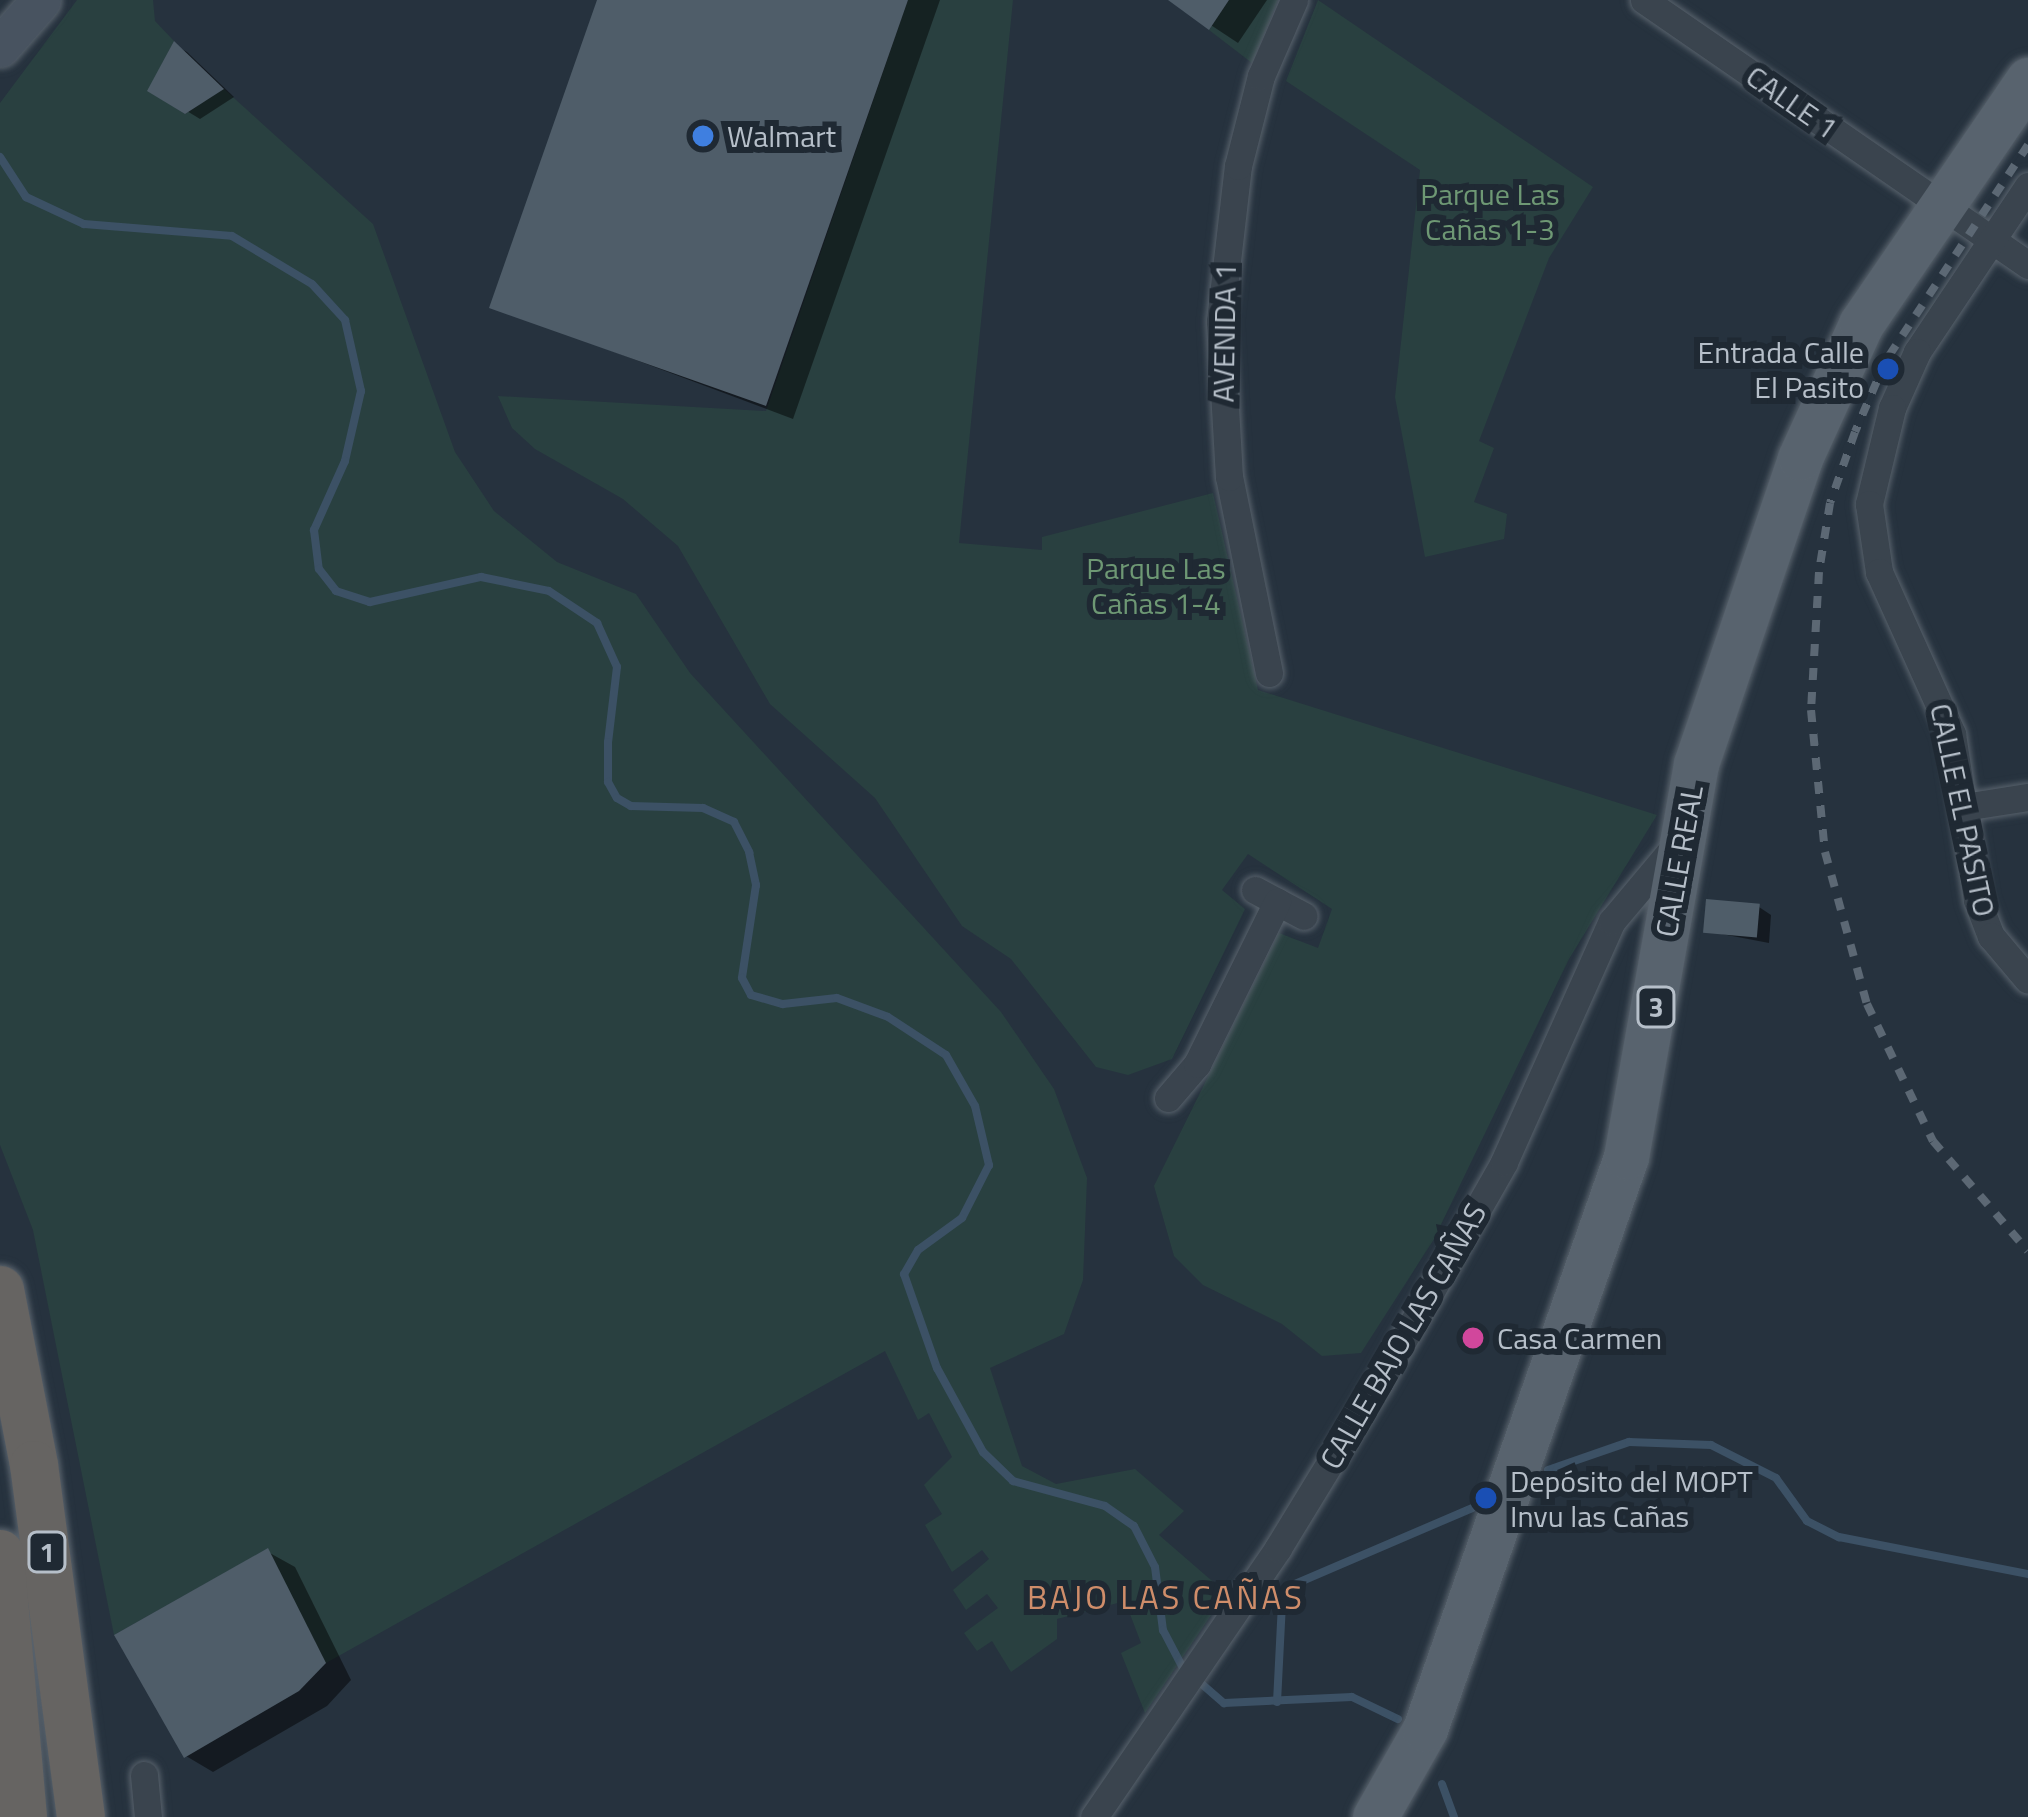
<!DOCTYPE html>
<meta charset="utf-8">
<style>
body{margin:0}
#map{position:relative;width:2028px;height:1817px;overflow:hidden;background:#26323e;font-family:"Titillium Web",sans-serif}
div>[style]{position:absolute}
[style*='--x']{left:calc(var(--x)*1px);top:calc(var(--y)*1px);width:calc(var(--w)*1px);rotate:calc(var(--a)*1deg)}
.green>*{inset:0;background:#294040}
.shadow>*{inset:0;background:#0007}
.stream>*{height:8px;margin:-4px;padding:0 4px;transform-origin:4px;border-radius:4px;background:#3c5165}
.building>*{inset:0;background:#4f5d69;transform-origin:0 0}
.roads{filter:drop-shadow(0 0 3px #58626c) drop-shadow(0 0 3px #58626c)}
.minor>*{height:27px;margin:-13.5px;padding:0 13.5px;transform-origin:13.5px;border-radius:13.5px;background:#3a444e}
.secondary>*{height:39px;margin:-19.5px;padding:0 19.5px;transform-origin:19.5px;border-radius:19.5px;background:#485360}
.primary>*{height:45px;margin:-22.5px;padding:0 22.5px;transform-origin:22.5px;border-radius:22.5px;background:#58636e}
.trunk>*{height:48px;margin:-24px;padding:0 24px;transform-origin:24px;border-radius:24px;background:#666462}
.rail>*{height:8px;margin-top:-4px;transform-origin:0;background:repeating-linear-gradient(90deg,#5c6874 0 12px,transparent 0 24px)}
.dots>*{width:33px;height:33px;translate:-50% -50%;box-sizing:border-box;border:6px solid #1f2933;border-radius:50%}
span{translate:-50% -50%;white-space:nowrap;text-align:center;line-height:1.15;-webkit-text-stroke:12px #1f2933;paint-order:stroke}
.shield-label span{padding:3px 9px;background:#1f2933;border:3px solid;border-radius:9px;-webkit-text-stroke-width:0}
.shield-label{font-size:27px;color:#b6bfc9;font-weight:700}
.street-label{font-size:30px;color:#b6bfc9}
.poi-label{font-size:30px;color:#b6bfc9}
.left{translate:0 -50%;text-align:left}
.right{translate:-100% -50%;text-align:right}
.park-label{font-size:30px;color:#6e9874}
.neighbourhood-label{font-size:33px;color:#cf8d6a;letter-spacing:3px}
</style>
<div id="map">
<div class="green">
<i style="clip-path:polygon(77px 0,153px 0,155px 21px,174px 41px,148px 91px,185px 114px,224px 89px,373px 224px,455px 452px,494px 511px,557px 562px,636px 594px,690px 673px,1001px 1012px,1054px 1089px,1087px 1178px,1083px 1280px,1064px 1334px,990px 1368px,1022px 1466px,1056px 1484px,1135px 1469px,1184px 1511px,1159px 1535px,1226px 1593px,1145px 1713px,1121px 1653px,1141px 1643px,1125px 1601px,1057px 1619px,1057px 1639px,1011px 1672px,992px 1641px,977px 1651px,964px 1633px,998px 1608px,987px 1594px,966px 1610px,953px 1590px,989px 1559px,982px 1550px,952px 1572px,925px 1525px,942px 1514px,924px 1485px,952px 1457px,929px 1413px,918px 1420px,885px 1351px,326px 1663px,267px 1549px,114px 1635px,33px 1230px,0 1145px,0 103px)"></i>
<i style="clip-path:polygon(908px 0,1013px 0,959px 543px,1042px 550px,1042px 537px,1213px 493px,1258px 690px,1657px 815px,1569px 959px,1434px 1239px,1361px 1353px,1322px 1356px,1282px 1324px,1203px 1285px,1174px 1256px,1154px 1186px,1279px 933px,1318px 948px,1332px 909px,1248px 854px,1222px 890px,1245px 909px,1172px 1059px,1128px 1075px,1096px 1067px,1011px 959px,962px 926px,875px 798px,770px 704px,678px 546px,623px 499px,535px 449px,512px 428px,498px 396px,766px 411px)"></i>
<i style="clip-path:polygon(1229px 0,1278px 0,1252px 63px,1209px 30px)"></i>
<i style="clip-path:polygon(1318px 0,1593px 187px,1549px 258px,1479px 441px,1494px 448px,1474px 502px,1507px 514px,1504px 539px,1425px 557px,1395px 397px,1420px 170px,1286px 81px)"></i>
</div>
<div class="shadow">
<i style="clip-path:polygon(600px 0,940px 0,793px 419px,492px 306px)"></i>
<i style="clip-path:polygon(1173px 0,1267px 0,1238px 43px)"></i>
<i style="clip-path:polygon(175px 45px,187px 52px,234px 97px,200px 119px,151px 89px)"></i>
<i style="clip-path:polygon(1759px 907px,1771px 915px,1769px 943px,1706px 931px)"></i>
<i style="clip-path:polygon(268px 1552px,295px 1567px,351px 1680px,327px 1706px,213px 1772px,186px 1756px)"></i>
</div>
<div class="stream">
<i style="--x:0;--y:157;--w:48;--a:57"></i>
<i style="--x:26;--y:197;--w:64;--a:25"></i>
<i style="--x:84;--y:224;--w:148;--a:4.6"></i>
<i style="--x:232;--y:236;--w:93;--a:31"></i>
<i style="--x:312;--y:284;--w:49;--a:47.5"></i>
<i style="--x:345;--y:320;--w:73;--a:77.3"></i>
<i style="--x:361;--y:391;--w:72;--a:102.9"></i>
<i style="--x:345;--y:461;--w:76;--a:114.2"></i>
<i style="--x:314;--y:530;--w:39;--a:83"></i>
<i style="--x:319;--y:569;--w:28;--a:52"></i>
<i style="--x:336;--y:591;--w:36;--a:18"></i>
<i style="--x:370;--y:602;--w:114;--a:-12.7"></i>
<i style="--x:481;--y:577;--w:69;--a:11.6"></i>
<i style="--x:549;--y:591;--w:58;--a:33.7"></i>
<i style="--x:597;--y:623;--w:48;--a:65.6"></i>
<i style="--x:617;--y:667;--w:76;--a:96.8"></i>
<i style="--x:608;--y:742;--w:40;--a:90"></i>
<i style="--x:608;--y:782;--w:18;--a:61"></i>
<i style="--x:617;--y:798;--w:16;--a:30"></i>
<i style="--x:631;--y:806;--w:72;--a:1.6"></i>
<i style="--x:703;--y:808;--w:34;--a:24"></i>
<i style="--x:734;--y:822;--w:34;--a:63"></i>
<i style="--x:749;--y:852;--w:34;--a:78"></i>
<i style="--x:756;--y:885;--w:94;--a:98.6"></i>
<i style="--x:742;--y:978;--w:19;--a:62"></i>
<i style="--x:751;--y:995;--w:33;--a:16"></i>
<i style="--x:783;--y:1004;--w:54;--a:-6.3"></i>
<i style="--x:837;--y:998;--w:54;--a:20.4"></i>
<i style="--x:888;--y:1017;--w:69;--a:33.2"></i>
<i style="--x:946;--y:1055;--w:59;--a:60.4"></i>
<i style="--x:975;--y:1106;--w:61;--a:76.7"></i>
<i style="--x:989;--y:1165;--w:59;--a:117"></i>
<i style="--x:962;--y:1218;--w:54;--a:144"></i>
<i style="--x:918;--y:1250;--w:28;--a:120"></i>
<i style="--x:904;--y:1274;--w:100;--a:70.7"></i>
<i style="--x:937;--y:1368;--w:96;--a:61.3"></i>
<i style="--x:983;--y:1452;--w:42;--a:44"></i>
<i style="--x:1013;--y:1481;--w:95;--a:15.2"></i>
<i style="--x:1105;--y:1506;--w:35;--a:35"></i>
<i style="--x:1134;--y:1526;--w:46;--a:62.9"></i>
<i style="--x:1155;--y:1567;--w:64;--a:82.8"></i>
<i style="--x:1163;--y:1630;--w:45;--a:62.3"></i>
<i style="--x:1548;--y:1470;--w:86;--a:-19.1"></i>
<i style="--x:1629;--y:1442;--w:82;--a:2.1"></i>
<i style="--x:1711;--y:1445;--w:73;--a:26.9"></i>
<i style="--x:1776;--y:1478;--w:53;--a:54.2"></i>
<i style="--x:1807;--y:1521;--w:36;--a:27"></i>
<i style="--x:1839;--y:1537;--w:193;--a:11.1"></i>
<i style="--x:1196;--y:1679;--w:37;--a:41"></i>
<i style="--x:1224;--y:1703;--w:128;--a:-2.7"></i>
<i style="--x:1352;--y:1697;--w:51;--a:25.6"></i>
<i style="--x:1277;--y:1702;--w:100;--a:-87.1"></i>
<i style="--x:1282;--y:1602;--w:22;--a:-54"></i>
<i style="--x:1295;--y:1584;--w:193;--a:-23.2"></i>
<i style="--x:1442;--y:1784;--w:35;--a:70"></i>
</div>
<div class="building">
<i style="clip-path:polygon(597px 0,908px 0,766px 406px,489px 308px)"></i>
<i style="clip-path:polygon(1168px 0,1229px 0,1209px 30px)"></i>
<i style="clip-path:polygon(174px 41px,224px 89px,185px 114px,147px 91px)"></i>
<i style="left:1706px;top:899px;width:54px;height:34px;rotate:5deg"></i>
<i style="clip-path:polygon(268px 1548px,326px 1663px,299px 1691px,184px 1758px,114px 1635px)"></i>
</div>
<div class="roads">
<div class="minor">
<i style="--x:1644;--y:0;--w:467;--a:34.6"></i>
<i style="--x:2028;--y:186;--w:200;--a:123.8"></i>
<i style="--x:1917;--y:352;--w:61;--a:114.1"></i>
<i style="--x:1892;--y:408;--w:99;--a:103.5"></i>
<i style="--x:1869;--y:504;--w:69;--a:81.6"></i>
<i style="--x:1879;--y:572;--w:178;--a:65.7"></i>
<i style="--x:1952;--y:734;--w:168;--a:81.4"></i>
<i style="--x:1977;--y:900;--w:39;--a:69"></i>
<i style="--x:1991;--y:936;--w:57;--a:49.9"></i>
<i style="--x:1269;--y:673;--w:200;--a:-101.5"></i>
<i style="--x:1229;--y:477;--w:156;--a:-93.3"></i>
<i style="--x:1220;--y:321;--w:156;--a:-83.4"></i>
<i style="--x:1238;--y:166;--w:93;--a:-75.7"></i>
<i style="--x:1261;--y:76;--w:83;--a:-66.5"></i>
<i style="--x:1964;--y:807;--w:65;--a:-8.9"></i>
<i style="--x:1255;--y:890;--w:55;--a:28"></i>
<i style="--x:1168;--y:1098;--w:45;--a:-49.5"></i>
<i style="--x:1197;--y:1064;--w:181;--a:-63.7"></i>
<i style="--x:144;--y:1775;--w:42;--a:84.6"></i>
<i style="--x:1094;--y:1817;--w:326;--a:-55.6"></i>
<i style="--x:1278;--y:1548;--w:190;--a:-58.6"></i>
<i style="--x:1377;--y:1386;--w:257;--a:-60.4"></i>
<i style="--x:1504;--y:1162;--w:264;--a:-65.9"></i>
<i style="--x:1612;--y:921;--w:106;--a:-50"></i>
</div>
<div class="secondary">
<i style="--x:0;--y:47;--w:62;--a:-48.9"></i>
</div>
<div class="primary">
<i style="--x:1375;--y:1817;--w:101;--a:-60.4"></i>
<i style="--x:1425;--y:1729;--w:606;--a:-70.64"></i>
<i style="--x:1626;--y:1157;--w:399;--a:-79.9"></i>
<i style="--x:1696;--y:764;--w:323;--a:-71.2"></i>
<i style="--x:1800;--y:458;--w:147;--a:-65.5"></i>
<i style="--x:1861;--y:324;--w:296;--a:-55.6"></i>
</div>
<div class="trunk">
<i style="--x:0;--y:1290;--w:178;--a:79"></i>
<i style="--x:34;--y:1465;--w:355;--a:82.4"></i>
<i style="--x:0;--y:1554;--w:264;--a:85"></i>
</div>
</div>
<div class="rail">
<i style="--x:2028;--y:145;--w:258;--a:123.4"></i>
<i style="--x:1886;--y:360;--w:78;--a:113.3"></i>
<i style="--x:1855;--y:432;--w:75;--a:109.4"></i>
<i style="--x:1830;--y:503;--w:70;--a:99.1"></i>
<i style="--x:1819;--y:572;--w:138;--a:93.3"></i>
<i style="--x:1811;--y:710;--w:143;--a:84.4"></i>
<i style="--x:1825;--y:852;--w:158;--a:74.6"></i>
<i style="--x:1867;--y:1004;--w:152;--a:64.3"></i>
<i style="--x:1933;--y:1141;--w:145;--a:49.2"></i>
</div>
<div class="dots">
<i style="left:703px;top:136px;background:#3f7fe0"></i>
<i style="left:1888px;top:369px;background:#1a4fb4"></i>
<i style="left:1473px;top:1338px;background:#d1479c"></i>
<i style="left:1486px;top:1498px;background:#1a4fb4"></i>
</div>
<div class="shield-label">
<span style="left:1656px;top:1007px">3</span>
<span style="left:47px;top:1552px">1</span>
</div>
<div class="street-label">
<span style="left:1792px;top:102px;rotate:35deg">CALLE 1</span>
<span style="left:1224px;top:333px;rotate:-89deg">AVENIDA 1</span>
<span style="left:1963px;top:810px;rotate:78deg">CALLE EL PASITO</span>
<span style="left:1679px;top:861px;rotate:-80deg">CALLE REAL</span>
<span style="left:1403px;top:1336px;rotate:-60deg">CALLE BAJO LAS CAÑAS</span>
</div>
<div class="poi-label">
<span class="left" style="left:727px;top:136px">Walmart</span>
<span class="right" style="left:1864px;top:369px">Entrada Calle<br>El Pasito</span>
<span class="left" style="left:1497px;top:1338px">Casa Carmen</span>
<span class="left" style="left:1510px;top:1498px">Depósito del MOPT<br>Invu las Cañas</span>
</div>
<div class="park-label">
<span style="left:1490px;top:211px">Parque Las<br>Cañas 1-3</span>
<span style="left:1156px;top:585px">Parque Las<br>Cañas 1-4</span>
</div>
<div class="neighbourhood-label">
<span style="left:1166px;top:1598px">BAJO LAS CAÑAS</span>
</div>
</div>
